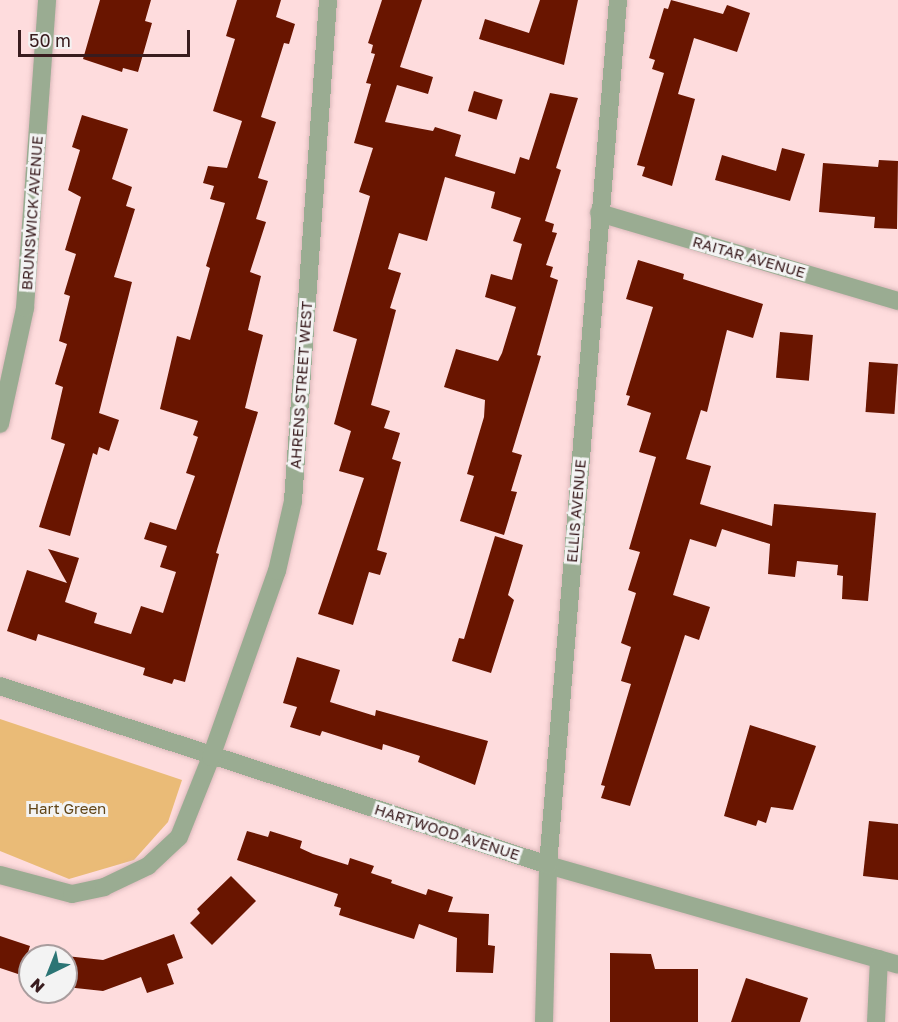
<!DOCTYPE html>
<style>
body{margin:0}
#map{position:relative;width:898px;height:1022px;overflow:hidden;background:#fedcdd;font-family:"Golos Text",sans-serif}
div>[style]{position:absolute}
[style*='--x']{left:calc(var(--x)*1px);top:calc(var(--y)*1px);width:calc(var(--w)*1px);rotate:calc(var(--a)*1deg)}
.green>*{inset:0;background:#eabb77}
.building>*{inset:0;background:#691500;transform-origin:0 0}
.roads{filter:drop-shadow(0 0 2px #dbb9bb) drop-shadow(0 0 2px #dbb9bb)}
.street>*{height:18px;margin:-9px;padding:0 9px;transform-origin:9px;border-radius:9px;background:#9aac92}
span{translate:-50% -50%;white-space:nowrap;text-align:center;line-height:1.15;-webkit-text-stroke:6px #f3f3f3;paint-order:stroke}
.street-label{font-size:15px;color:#391c1e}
.park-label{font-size:15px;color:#614517}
.north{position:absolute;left:18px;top:944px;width:60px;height:60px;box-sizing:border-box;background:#f3f3f3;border:2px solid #a99d9e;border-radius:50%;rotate:223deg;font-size:16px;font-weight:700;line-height:24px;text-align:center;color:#391c1e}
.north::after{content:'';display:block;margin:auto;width:21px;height:27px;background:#2b7575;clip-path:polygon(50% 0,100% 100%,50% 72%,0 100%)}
.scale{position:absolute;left:18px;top:30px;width:172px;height:27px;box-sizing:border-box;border:3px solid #391c1e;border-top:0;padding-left:8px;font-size:18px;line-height:21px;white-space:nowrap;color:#391c1e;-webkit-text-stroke:4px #f3f3f3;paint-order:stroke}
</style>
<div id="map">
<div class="green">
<i style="clip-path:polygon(0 719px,182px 780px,168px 822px,134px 860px,69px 879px,0 851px)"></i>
</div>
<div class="building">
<i style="clip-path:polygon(100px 0,151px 0,145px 21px,152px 23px,138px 72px,123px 68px,122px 72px,83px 59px)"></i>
<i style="clip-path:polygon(237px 0,281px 0,276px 17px,295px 24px,289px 44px,284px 43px,261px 117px,276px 122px,258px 178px,268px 181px,256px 219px,266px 222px,250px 272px,261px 276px,248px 330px,263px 335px,245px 408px,258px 412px,216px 553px,219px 554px,185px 682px,174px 679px,172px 684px,143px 675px,145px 668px,38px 634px,36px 641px,7px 631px,27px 570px,67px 583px,48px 549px,79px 558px,65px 602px,97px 613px,94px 623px,131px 634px,141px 606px,163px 613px,176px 572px,160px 567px,167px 546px,144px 539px,150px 522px,176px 530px,195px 476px,186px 473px,198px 437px,193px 435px,198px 421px,160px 409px,177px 336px,190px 340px,210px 268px,206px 266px,225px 203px,210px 199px,214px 186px,203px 183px,208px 166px,227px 168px,242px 121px,213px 111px,235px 39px,226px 36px)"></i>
<i style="clip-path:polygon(382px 0,422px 0,400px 67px,433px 77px,428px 94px,397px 85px,385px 122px,433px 131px,435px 127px,461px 135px,455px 156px,515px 174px,520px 157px,529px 160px,550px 93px,578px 98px,556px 168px,561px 170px,545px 221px,554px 224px,552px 232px,557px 233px,546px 265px,553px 267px,550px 277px,558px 280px,537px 355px,541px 356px,512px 452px,522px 455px,511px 491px,517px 492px,504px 535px,460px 521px,474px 476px,467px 474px,484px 417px,485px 400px,444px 387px,456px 349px,498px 361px,502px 353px,516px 307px,485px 297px,491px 274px,512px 280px,522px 244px,513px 241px,521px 218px,491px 208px,495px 192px,445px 177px,427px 241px,399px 233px,388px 269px,401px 273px,390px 308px,396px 310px,371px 405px,390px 411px,384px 428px,400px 433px,392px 459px,401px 462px,377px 550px,387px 553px,380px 575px,369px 572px,353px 625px,318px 614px,364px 478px,339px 471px,351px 431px,334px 424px,357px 339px,333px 331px,370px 196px,359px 192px,373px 148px,354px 143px,371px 84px,366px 83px,375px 54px,371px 53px,373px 45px,368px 43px)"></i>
<i style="clip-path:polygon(540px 0,578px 0,564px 65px,479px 39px,485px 19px,529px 33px)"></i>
<i style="clip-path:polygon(671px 0,723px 14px,727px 5px,750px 13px,737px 52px,694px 38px,678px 94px,695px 99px,672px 186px,642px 176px,645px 167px,637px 165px,664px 73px,652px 69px,655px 60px,649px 58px,664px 8px,668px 9px)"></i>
<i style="left:474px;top:91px;width:30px;height:21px;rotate:17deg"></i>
<i style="clip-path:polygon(82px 115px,128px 129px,112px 179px,132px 187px,126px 206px,135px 209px,114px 277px,132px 282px,99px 413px,119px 420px,109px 451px,99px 447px,97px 455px,93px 453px,70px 536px,39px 527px,65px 444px,51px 439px,63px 387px,55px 384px,67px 344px,59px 341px,70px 296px,64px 294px,76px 254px,65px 250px,81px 197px,68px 190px,80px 150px,72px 147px)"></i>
<i style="clip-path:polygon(782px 148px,805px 154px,790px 201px,715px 180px,722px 155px,776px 171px)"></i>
<i style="clip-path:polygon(879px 160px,898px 161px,897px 229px,874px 228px,875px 217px,819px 212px,823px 163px,878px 167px)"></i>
<i style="clip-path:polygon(638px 260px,684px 274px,683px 279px,763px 304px,753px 338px,727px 330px,707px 412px,701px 410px,686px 459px,711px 466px,700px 504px,772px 526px,774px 504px,876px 513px,868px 601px,842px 599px,843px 576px,837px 575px,838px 565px,797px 561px,795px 577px,768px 574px,770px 544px,722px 529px,716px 547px,690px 539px,673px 595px,710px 607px,699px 640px,685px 635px,630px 806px,601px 798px,605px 786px,601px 785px,631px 684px,621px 681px,631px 647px,621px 643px,636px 593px,628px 590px,640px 552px,629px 549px,656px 457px,639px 452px,651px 413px,627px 405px,630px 396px,626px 395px,653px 307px,626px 299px)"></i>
<i style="left:780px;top:332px;width:33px;height:46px;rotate:5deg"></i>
<i style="left:869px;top:362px;width:29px;height:50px;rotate:4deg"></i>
<i style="clip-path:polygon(495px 536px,523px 545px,508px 595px,514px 600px,491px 673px,452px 661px,459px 638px,464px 639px)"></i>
<i style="clip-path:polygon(297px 657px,340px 670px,330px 702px,375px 716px,376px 710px,488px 741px,475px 785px,418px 762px,420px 756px,383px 744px,382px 750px,322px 731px,320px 736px,290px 727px,297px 707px,283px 703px)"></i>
<i style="clip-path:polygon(750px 725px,816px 746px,793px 810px,771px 807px,766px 823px,758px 820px,756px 826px,724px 816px)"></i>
<i style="clip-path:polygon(869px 821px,898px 824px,898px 880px,863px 876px)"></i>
<i style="clip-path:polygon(247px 831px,268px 837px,270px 831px,302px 841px,300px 848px,313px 854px,348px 865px,350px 858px,374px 866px,371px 873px,392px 880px,391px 883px,426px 895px,428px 889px,453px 897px,448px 912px,489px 914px,488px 945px,495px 946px,493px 973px,456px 972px,457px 938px,419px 924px,414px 939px,339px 915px,341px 908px,334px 906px,338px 894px,237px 860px)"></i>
<i style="clip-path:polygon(231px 876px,256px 901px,212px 945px,190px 923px,200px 913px,197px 909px)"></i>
<i style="clip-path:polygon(174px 934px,183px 958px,167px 964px,174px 984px,147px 993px,141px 977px,103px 991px,66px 987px,66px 956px,103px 960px)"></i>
<i style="clip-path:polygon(0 936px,30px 946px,21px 975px,0 968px)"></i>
<i style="clip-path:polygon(610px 953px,651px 954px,655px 969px,698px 969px,698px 1022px,610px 1022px)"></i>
<i style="clip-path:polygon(746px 978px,808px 998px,800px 1022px,731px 1022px)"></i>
</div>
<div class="roads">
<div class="street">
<i style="--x:599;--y:213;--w:312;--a:16.4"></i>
<i style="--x:0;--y:424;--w:119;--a:-77.8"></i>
<i style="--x:25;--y:308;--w:309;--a:-85.9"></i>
<i style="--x:0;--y:686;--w:576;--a:18.09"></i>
<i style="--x:548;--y:865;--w:364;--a:15.9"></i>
<i style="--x:0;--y:875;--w:74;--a:14.8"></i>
<i style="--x:72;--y:894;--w:33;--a:-12"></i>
<i style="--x:104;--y:887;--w:49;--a:-25.5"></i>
<i style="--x:148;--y:866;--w:42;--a:-43.1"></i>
<i style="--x:179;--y:837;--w:86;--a:-68.2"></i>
<i style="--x:211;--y:757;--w:197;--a:-70.5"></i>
<i style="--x:277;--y:571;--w:72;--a:-77.1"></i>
<i style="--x:293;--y:501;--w:502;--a:-86"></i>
<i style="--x:544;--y:1022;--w:157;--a:-88.5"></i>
<i style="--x:548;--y:865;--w:868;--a:-85.37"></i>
<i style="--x:876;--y:1022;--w:63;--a:-87.3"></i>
</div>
</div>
<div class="street-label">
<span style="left:32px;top:213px;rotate:-86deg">BRUNSWICK AVENUE</span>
<span style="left:749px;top:257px;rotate:16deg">RAITAR AVENUE</span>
<span style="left:301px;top:385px;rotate:-86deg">AHRENS STREET WEST</span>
<span style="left:576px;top:511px;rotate:-85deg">ELLIS AVENUE</span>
<span style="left:447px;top:832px;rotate:18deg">HARTWOOD AVENUE</span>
</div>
<div class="park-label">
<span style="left:67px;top:809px">Hart Green</span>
</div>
<div class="north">N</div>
<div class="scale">50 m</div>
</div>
